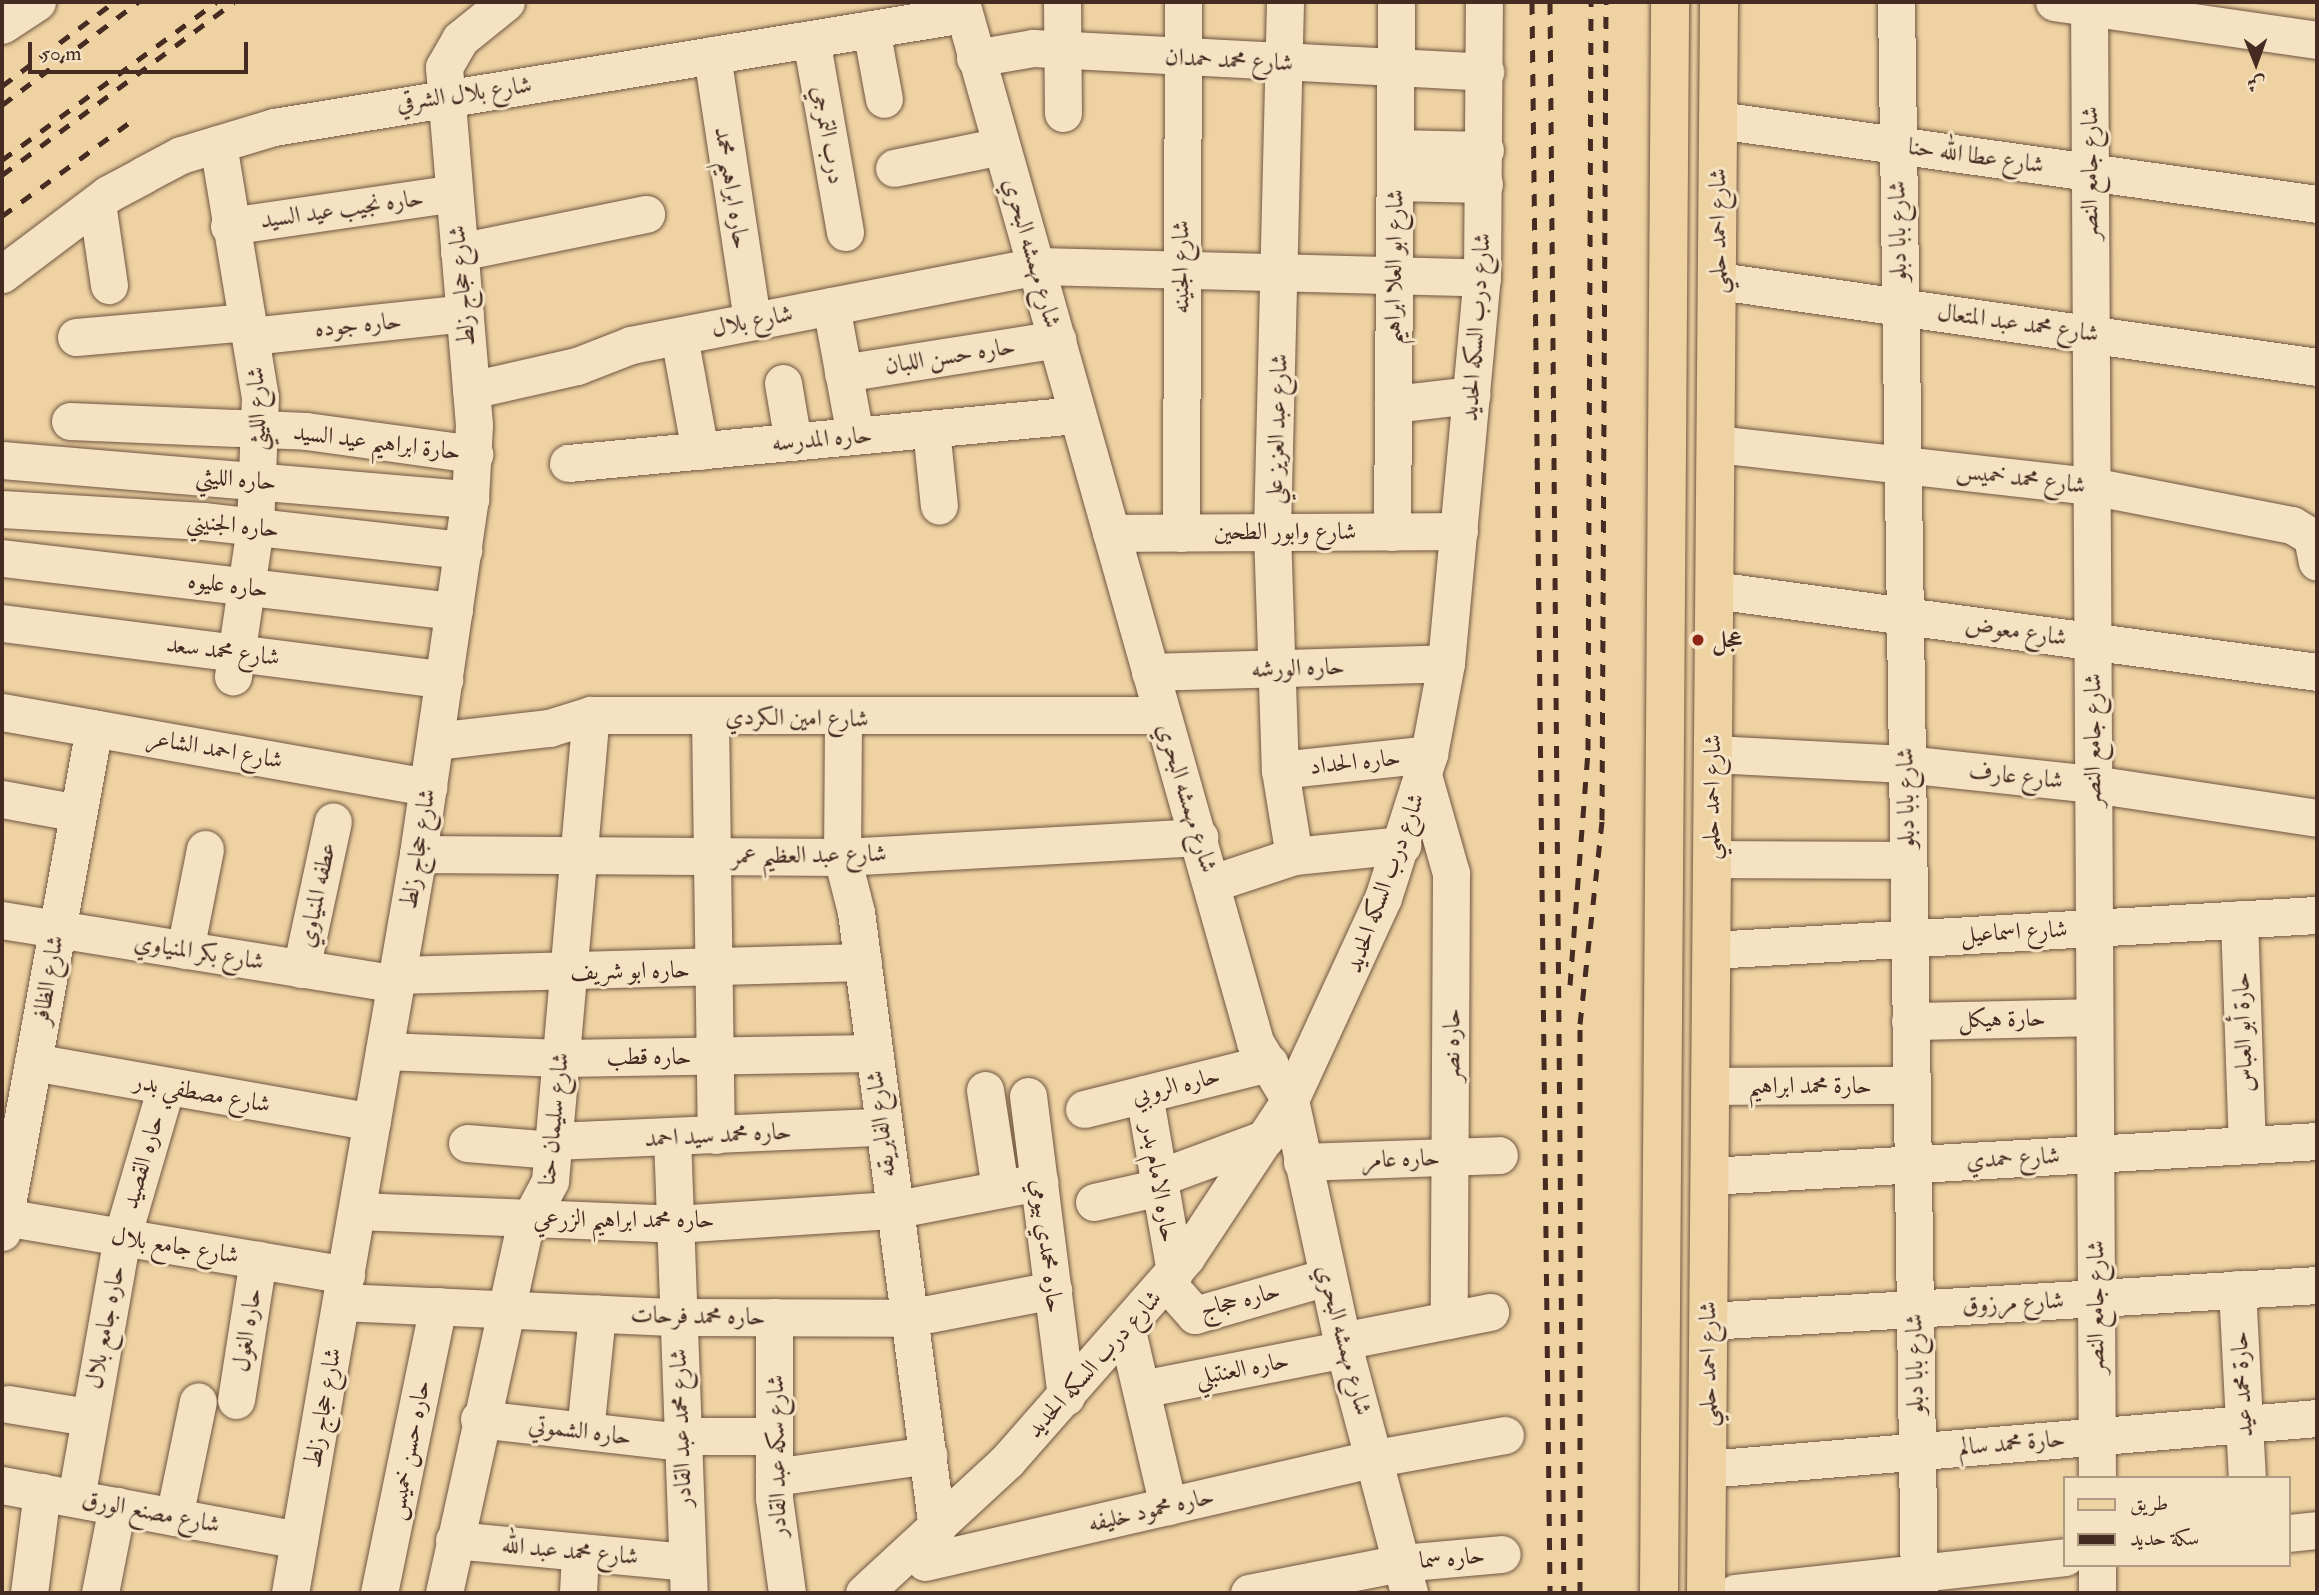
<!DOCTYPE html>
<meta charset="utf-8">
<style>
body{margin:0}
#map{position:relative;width:2319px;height:1595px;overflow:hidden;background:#eed2a2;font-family:"IM FELL Double Pica",Amiri,serif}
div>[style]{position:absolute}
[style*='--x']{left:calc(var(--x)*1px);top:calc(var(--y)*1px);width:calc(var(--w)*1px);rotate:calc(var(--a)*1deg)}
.roads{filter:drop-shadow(0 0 2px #6f5541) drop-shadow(0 0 2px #6f5541)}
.minor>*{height:37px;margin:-18.5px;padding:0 18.5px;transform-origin:18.5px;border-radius:18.5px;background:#f4e2c3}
.major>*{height:38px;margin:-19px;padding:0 19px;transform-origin:19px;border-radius:19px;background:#eed2a2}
.rail>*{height:5px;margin-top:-2.5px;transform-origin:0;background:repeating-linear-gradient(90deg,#452b21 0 12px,transparent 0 24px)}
.dots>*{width:19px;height:19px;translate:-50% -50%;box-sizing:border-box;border:4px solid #f4e2c3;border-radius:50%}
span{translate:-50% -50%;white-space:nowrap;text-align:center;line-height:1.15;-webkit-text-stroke:6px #f4e2c3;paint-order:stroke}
.street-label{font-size:24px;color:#452b21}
.poi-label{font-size:24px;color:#452b21;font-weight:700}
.left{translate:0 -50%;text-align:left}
.frame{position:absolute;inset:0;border:4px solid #452b21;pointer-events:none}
.legend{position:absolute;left:2063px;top:1476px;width:228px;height:91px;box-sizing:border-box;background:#f4e2c3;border:2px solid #ae9982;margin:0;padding:9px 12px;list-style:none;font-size:21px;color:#452b21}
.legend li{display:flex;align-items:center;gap:14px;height:35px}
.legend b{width:35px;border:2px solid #ae9982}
.north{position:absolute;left:2221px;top:28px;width:70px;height:70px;-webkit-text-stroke:5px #f4e2c3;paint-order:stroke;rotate:179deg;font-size:19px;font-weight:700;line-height:28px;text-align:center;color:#452b21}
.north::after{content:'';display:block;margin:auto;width:24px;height:32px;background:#452b21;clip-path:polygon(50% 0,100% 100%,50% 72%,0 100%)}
.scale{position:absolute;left:28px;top:42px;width:220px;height:32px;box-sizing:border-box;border:4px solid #452b21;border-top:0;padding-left:9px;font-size:21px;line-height:24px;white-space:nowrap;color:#452b21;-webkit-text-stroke:5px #f4e2c3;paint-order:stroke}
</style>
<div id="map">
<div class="roads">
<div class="minor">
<i style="--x:961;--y:2;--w:1081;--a:74.21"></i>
<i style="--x:1255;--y:1042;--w:68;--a:58.9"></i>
<i style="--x:1290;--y:1100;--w:247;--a:77.8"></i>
<i style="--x:1342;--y:1341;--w:261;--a:75.1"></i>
<i style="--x:1062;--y:2;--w:111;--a:89.5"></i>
<i style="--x:1285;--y:2;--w:530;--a:91.41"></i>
<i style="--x:1272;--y:532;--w:238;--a:88.1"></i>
<i style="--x:1280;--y:770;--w:87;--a:80.8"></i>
<i style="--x:1896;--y:2;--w:1591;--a:89.17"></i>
<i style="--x:2054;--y:2;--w:266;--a:8.2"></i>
<i style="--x:2089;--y:2;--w:1476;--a:89.69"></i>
<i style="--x:2;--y:25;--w:42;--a:-33.3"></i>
<i style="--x:871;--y:29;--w:71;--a:79.5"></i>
<i style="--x:811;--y:39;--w:196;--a:80"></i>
<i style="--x:712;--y:55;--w:269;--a:81.4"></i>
<i style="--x:975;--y:58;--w:59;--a:-9.8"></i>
<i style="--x:1033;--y:48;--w:453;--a:3"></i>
<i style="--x:1718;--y:120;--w:605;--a:7.98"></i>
<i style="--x:218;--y:144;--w:256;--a:80.6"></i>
<i style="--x:260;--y:397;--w:130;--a:92.2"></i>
<i style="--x:255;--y:527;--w:151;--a:98.4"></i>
<i style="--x:1395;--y:148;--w:90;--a:1.3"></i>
<i style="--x:894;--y:168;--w:109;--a:-11.6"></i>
<i style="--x:1395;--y:182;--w:89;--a:1.3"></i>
<i style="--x:97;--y:203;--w:83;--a:81.7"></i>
<i style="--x:229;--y:226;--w:227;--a:-8.3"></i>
<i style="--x:459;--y:252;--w:191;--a:-11.5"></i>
<i style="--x:2;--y:274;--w:133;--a:-37"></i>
<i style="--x:108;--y:194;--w:40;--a:-28"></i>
<i style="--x:143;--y:175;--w:43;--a:-27.8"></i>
<i style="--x:181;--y:155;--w:97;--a:-16.8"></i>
<i style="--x:274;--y:127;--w:698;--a:-9.31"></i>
<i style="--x:1719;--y:281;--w:604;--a:8.18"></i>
<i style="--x:831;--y:306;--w:132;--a:79.5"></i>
<i style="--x:251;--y:336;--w:215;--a:-6.1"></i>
<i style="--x:679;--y:336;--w:117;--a:79.7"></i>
<i style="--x:76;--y:337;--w:172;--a:-5"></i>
<i style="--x:843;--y:373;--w:217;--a:-9"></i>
<i style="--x:783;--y:383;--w:60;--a:80.4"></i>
<i style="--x:471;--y:390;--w:109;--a:-12.8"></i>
<i style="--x:577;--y:366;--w:58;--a:-21.3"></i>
<i style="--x:631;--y:345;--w:415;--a:-11"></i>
<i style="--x:1038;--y:266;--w:444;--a:1.5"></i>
<i style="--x:1393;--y:404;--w:79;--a:-6.6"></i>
<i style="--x:70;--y:421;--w:236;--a:2.4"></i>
<i style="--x:306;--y:431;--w:170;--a:7.8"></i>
<i style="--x:931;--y:429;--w:77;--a:84.1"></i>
<i style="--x:1716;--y:444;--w:377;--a:6.4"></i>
<i style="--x:2091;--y:486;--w:205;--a:11"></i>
<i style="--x:2292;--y:525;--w:23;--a:31"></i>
<i style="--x:2312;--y:537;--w:25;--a:79"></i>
<i style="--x:2;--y:460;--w:470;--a:4.8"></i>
<i style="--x:568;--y:463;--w:510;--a:-5.4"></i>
<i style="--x:2;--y:509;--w:201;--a:3.4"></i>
<i style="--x:203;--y:521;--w:262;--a:6.4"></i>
<i style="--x:1392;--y:532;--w:530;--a:-89.57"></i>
<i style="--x:1111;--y:533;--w:348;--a:-0.3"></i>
<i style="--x:1181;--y:533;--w:531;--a:-89.78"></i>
<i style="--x:2;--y:558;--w:455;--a:6.7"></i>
<i style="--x:1714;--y:590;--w:609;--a:7.74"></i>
<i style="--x:2;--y:623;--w:446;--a:7.3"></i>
<i style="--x:1150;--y:672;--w:296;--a:-1.7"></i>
<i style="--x:2;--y:712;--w:433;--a:10"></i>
<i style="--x:710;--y:717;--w:418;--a:89.2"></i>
<i style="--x:843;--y:719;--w:138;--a:90.4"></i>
<i style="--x:842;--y:857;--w:57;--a:75.7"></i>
<i style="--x:856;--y:912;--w:622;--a:82.52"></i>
<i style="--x:435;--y:741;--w:115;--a:-6.5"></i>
<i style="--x:549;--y:728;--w:44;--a:-17.2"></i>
<i style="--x:591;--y:715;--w:571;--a:0"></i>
<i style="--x:1713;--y:754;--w:192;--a:3"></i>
<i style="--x:1905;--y:764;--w:189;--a:6.1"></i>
<i style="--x:2093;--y:784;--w:227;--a:8.6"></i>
<i style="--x:1280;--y:770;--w:150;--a:-6.1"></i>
<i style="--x:1423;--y:775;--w:102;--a:74.1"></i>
<i style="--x:1451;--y:873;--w:447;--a:90.3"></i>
<i style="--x:2;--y:799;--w:77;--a:10.4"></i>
<i style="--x:418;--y:854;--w:424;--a:0.4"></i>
<i style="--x:842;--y:857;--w:358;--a:-3.2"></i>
<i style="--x:1712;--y:859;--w:195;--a:0.3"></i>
<i style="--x:1213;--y:883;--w:85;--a:-18.4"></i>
<i style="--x:1294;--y:856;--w:109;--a:-5.8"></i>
<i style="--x:2239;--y:919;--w:226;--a:88"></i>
<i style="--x:2;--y:920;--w:398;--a:9.2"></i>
<i style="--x:185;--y:950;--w:103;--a:-78.8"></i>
<i style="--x:1711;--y:950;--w:607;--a:-3.31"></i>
<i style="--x:301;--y:969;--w:151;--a:-77.8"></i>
<i style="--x:397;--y:975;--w:466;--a:-1.6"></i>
<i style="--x:1910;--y:1021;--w:184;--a:-1.2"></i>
<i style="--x:384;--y:1051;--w:177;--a:2.3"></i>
<i style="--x:561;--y:1058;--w:312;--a:-0.9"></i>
<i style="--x:33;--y:1062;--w:344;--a:10"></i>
<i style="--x:1710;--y:1086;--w:201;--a:-0.3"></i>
<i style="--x:985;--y:1090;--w:99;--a:81.3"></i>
<i style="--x:1144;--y:1094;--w:180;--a:80.1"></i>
<i style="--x:1028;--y:1096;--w:303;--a:82.8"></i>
<i style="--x:1084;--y:1109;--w:191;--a:-14"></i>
<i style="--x:672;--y:1137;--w:456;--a:87.9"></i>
<i style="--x:554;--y:1141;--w:327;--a:-2.5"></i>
<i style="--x:467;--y:1143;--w:86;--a:4.7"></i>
<i style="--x:1302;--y:1162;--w:197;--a:-2"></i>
<i style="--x:1709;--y:1176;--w:609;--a:-3.29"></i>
<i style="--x:1158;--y:1178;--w:115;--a:-20.3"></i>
<i style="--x:1094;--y:1202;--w:68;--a:-12.8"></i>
<i style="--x:357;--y:1211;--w:318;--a:2.3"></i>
<i style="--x:675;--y:1224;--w:217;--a:-3.7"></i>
<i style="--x:892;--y:1210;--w:150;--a:-10.8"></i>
<i style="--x:4;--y:1217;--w:347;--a:9.6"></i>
<i style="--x:2;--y:1232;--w:512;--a:-79.66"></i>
<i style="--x:1166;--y:1282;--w:44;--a:48.7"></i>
<i style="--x:1195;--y:1315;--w:137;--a:-16.1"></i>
<i style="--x:2237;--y:1289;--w:189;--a:87"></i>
<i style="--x:341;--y:1302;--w:336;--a:2.6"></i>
<i style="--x:677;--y:1317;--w:231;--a:0.2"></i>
<i style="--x:908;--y:1318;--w:148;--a:-10.9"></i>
<i style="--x:774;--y:1317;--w:181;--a:90"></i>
<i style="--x:774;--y:1498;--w:96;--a:82.2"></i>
<i style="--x:1708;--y:1321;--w:610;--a:-3.38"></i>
<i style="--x:1127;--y:1331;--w:180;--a:76.8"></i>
<i style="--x:1342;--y:1341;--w:151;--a:-11.1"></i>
<i style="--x:1141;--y:1389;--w:207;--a:-11.1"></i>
<i style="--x:236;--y:1400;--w:142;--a:-81.1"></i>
<i style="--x:8;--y:1404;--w:81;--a:9.2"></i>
<i style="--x:479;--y:1419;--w:203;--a:6.5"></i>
<i style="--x:585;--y:1431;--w:118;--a:-84.1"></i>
<i style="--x:681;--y:1436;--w:93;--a:0"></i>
<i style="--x:1707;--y:1469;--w:612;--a:-4.78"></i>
<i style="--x:774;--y:1477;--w:156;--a:-8.1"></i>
<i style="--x:2;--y:1485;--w:302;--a:10.5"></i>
<i style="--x:76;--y:1498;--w:265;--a:-80"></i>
<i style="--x:122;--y:1237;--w:156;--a:-73.7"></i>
<i style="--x:174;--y:1517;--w:118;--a:-78.3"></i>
<i style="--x:2289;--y:1533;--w:28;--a:-6"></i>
<i style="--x:454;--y:1540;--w:233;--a:5.4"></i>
<i style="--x:925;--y:1562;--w:463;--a:-13"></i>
<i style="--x:1376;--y:1458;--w:131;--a:-10.1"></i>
<i style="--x:2097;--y:1565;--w:28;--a:90"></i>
<i style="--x:29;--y:1593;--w:102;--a:-82.7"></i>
<i style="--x:100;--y:1593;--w:89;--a:-78.9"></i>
<i style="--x:290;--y:1593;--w:750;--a:-80.17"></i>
<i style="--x:418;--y:854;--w:359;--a:-81.7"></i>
<i style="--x:470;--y:499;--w:74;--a:-86.9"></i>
<i style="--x:474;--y:425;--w:359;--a:-94.8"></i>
<i style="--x:444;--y:67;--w:32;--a:-60"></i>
<i style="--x:460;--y:39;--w:59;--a:-38.8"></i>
<i style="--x:379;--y:1593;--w:293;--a:-78.4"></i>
<i style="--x:444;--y:1593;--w:372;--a:-77.6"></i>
<i style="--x:524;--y:1230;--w:55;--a:-62"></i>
<i style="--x:550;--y:1181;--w:468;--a:-85"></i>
<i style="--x:578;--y:1593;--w:41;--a:-87.2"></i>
<i style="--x:864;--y:1593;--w:195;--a:-42.7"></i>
<i style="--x:1007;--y:1461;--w:271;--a:-48.7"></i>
<i style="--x:1186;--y:1257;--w:188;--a:-56.5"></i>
<i style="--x:1290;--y:1100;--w:222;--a:-65.3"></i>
<i style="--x:1383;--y:898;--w:151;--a:-72.3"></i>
<i style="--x:1429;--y:754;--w:93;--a:-79.4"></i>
<i style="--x:1446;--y:663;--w:387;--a:-84.7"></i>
<i style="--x:1482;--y:278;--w:276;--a:-89.6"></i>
<i style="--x:1249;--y:1593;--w:155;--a:-11.2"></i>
<i style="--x:1401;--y:1563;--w:101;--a:-5.1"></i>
<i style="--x:1735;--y:1593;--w:332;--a:-6.2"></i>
</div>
<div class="major">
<i style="--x:1659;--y:1593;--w:1591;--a:-89.6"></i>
<i style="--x:1706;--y:1593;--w:1591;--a:-89.53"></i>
</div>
</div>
<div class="rail">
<i style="--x:1532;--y:2;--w:1591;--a:89.35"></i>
<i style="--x:1550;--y:2;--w:1591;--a:89.5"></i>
<i style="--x:2;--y:86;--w:140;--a:-36.9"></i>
<i style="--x:2;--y:105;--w:171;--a:-37.1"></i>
<i style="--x:2;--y:160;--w:266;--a:-36.4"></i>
<i style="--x:2;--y:175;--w:289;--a:-36.7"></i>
<i style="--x:2;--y:216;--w:164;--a:-36.3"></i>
<i style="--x:1570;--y:985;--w:236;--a:-85.6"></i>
<i style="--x:1588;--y:750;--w:748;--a:-89.77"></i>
<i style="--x:1580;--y:1593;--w:569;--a:-90"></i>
<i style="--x:1580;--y:1024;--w:205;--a:-83.8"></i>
<i style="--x:1602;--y:820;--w:818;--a:-89.72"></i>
</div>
<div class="dots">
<i style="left:1698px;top:640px;background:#8f2418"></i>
</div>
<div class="street-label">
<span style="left:1229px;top:60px;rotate:3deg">شارع محمد حمدان</span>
<span style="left:464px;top:94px;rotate:-8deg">شارع بلال الشرقي</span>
<span style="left:828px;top:135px;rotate:80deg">درب التمرجي</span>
<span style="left:1976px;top:156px;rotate:8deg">شارع عطا الله حنا</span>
<span style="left:2090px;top:173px;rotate:-90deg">شارع جامع النصر</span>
<span style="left:732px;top:188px;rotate:81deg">حاره ابراهيم محمد</span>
<span style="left:342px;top:209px;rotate:-8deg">حاره نجيب عيد السيد</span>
<span style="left:1718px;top:231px;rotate:-90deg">شارع احمد حلمي</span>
<span style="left:1898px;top:231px;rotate:-91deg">شارع بابا دبلو</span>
<span style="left:1032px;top:253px;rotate:74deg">شارع مهمشه البحري</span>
<span style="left:1181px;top:267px;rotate:-90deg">شارع الجنينه</span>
<span style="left:1394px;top:267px;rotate:-89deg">شارع ابو العلا ابراهيم</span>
<span style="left:462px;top:286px;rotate:-95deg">شارع حجاج زلط</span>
<span style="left:752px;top:321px;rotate:-11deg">شارع بلال</span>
<span style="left:2018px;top:323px;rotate:8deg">شارع محمد عبد المتعال</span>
<span style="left:358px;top:325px;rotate:-6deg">حاره جوده</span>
<span style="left:1476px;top:327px;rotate:-86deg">شارع درب السكه الحديد</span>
<span style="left:950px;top:356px;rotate:-9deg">حاره حسن اللبان</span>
<span style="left:257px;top:409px;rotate:-92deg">شارع الليثي</span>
<span style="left:1277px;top:429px;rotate:-88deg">شارع عبد العزيز علي</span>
<span style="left:822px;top:439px;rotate:-5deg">حاره المدرسه</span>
<span style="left:377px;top:442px;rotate:7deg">حارة ابراهيم عيد السيد</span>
<span style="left:2021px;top:478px;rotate:7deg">شارع محمد خميس</span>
<span style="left:236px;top:479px;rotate:5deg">حاره الليثي</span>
<span style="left:233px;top:525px;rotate:6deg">حاره الجنيني</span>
<span style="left:1285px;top:532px">شارع وابور الطحين</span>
<span style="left:228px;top:585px;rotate:7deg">حاره عليوه</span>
<span style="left:2016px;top:631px;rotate:8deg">شارع معوض</span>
<span style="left:223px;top:651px;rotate:7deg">شارع محمد سعد</span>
<span style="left:1298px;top:668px;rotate:-2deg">حاره الورشه</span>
<span style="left:797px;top:718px;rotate:1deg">شارع امين الكردي</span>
<span style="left:2093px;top:740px;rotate:-90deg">شارع جامع النصر</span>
<span style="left:215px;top:749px;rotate:10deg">شارع احمد الشاعر</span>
<span style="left:1355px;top:762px;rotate:-6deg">حاره الحداد</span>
<span style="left:2016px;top:776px;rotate:6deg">شارع عارف</span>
<span style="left:1712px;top:797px;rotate:-89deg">شارع احمد حلمي</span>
<span style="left:1187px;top:798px;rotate:73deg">شارع مهمشه البحري</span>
<span style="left:1906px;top:798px;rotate:-91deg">شارع بابا دبلو</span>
<span style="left:418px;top:849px;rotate:-81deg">شارع حجاج زلط</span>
<span style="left:809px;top:855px;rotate:-1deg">شارع عبد العظيم عمر</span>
<span style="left:1385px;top:883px;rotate:-70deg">شارع درب السكه الحديد</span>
<span style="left:317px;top:895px;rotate:-78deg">عطفه المنياوي</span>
<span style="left:2014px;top:932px;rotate:-3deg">شارع اسماعيل</span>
<span style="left:199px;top:952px;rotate:9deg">شارع بكر المنياوي</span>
<span style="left:630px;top:971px;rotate:-1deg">حاره ابو شريف</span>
<span style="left:48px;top:980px;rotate:-80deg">شارع الظافر</span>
<span style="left:2002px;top:1019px;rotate:-1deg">حارة هيكل</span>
<span style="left:2243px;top:1032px;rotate:-92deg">حارة أبو العباس</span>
<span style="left:1452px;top:1045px;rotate:-90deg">حاره نصر</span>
<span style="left:649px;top:1057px">حاره قطب</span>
<span style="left:1176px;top:1086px;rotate:-14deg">حاره الروبي</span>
<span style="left:1810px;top:1086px">حارة محمد ابراهيم</span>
<span style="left:202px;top:1093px;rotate:10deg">شارع مصطفي بدر</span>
<span style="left:554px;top:1119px;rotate:-84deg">شارع سليمان حنا</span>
<span style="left:881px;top:1124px;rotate:-97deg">شارع الفابريقه</span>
<span style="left:718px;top:1135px;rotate:-3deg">حاره محمد سيد احمد</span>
<span style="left:2013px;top:1158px;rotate:-3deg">شارع حمدي</span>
<span style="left:1401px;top:1159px;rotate:-2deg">حاره عامر</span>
<span style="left:143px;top:1162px;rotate:-74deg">حاره القصيد</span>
<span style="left:1159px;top:1183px;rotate:80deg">حاره الامام بدر</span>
<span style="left:624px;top:1220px">حاره محمد ابراهيم الزرعي</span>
<span style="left:175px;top:1246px;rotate:9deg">شارع جامع بلال</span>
<span style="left:1047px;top:1246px;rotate:83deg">حاره محمدي بيومي</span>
<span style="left:1240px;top:1300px;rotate:-14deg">حاره حجاج</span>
<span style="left:2013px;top:1303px;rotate:-3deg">شارع مرزوق</span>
<span style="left:2096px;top:1307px;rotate:-90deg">شارع جامع النصر</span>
<span style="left:698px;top:1316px;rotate:1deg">حاره محمد فرحات</span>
<span style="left:105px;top:1327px;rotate:-79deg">حاره جامع بلال</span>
<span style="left:247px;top:1330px;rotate:-81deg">حاره الغول</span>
<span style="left:1344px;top:1340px;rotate:75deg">شارع مهمشه البحري</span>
<span style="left:1094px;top:1364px;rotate:-48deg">شارع درب السكه الحديد</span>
<span style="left:1708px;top:1364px;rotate:-90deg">شارع احمد حلمي</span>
<span style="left:1915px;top:1364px;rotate:-91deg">شارع بابا دبلو</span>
<span style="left:1242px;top:1369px;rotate:-11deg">حاره العنتبلي</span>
<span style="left:2242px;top:1384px;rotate:-93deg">حارة محمد عيد</span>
<span style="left:323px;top:1408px;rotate:-80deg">شارع حجاج زلط</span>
<span style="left:681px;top:1428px;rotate:-92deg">شارع محمد عبد القادر</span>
<span style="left:580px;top:1431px;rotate:7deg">حاره الشموتي</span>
<span style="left:2012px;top:1443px;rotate:-5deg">حارة محمد سالم</span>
<span style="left:409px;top:1450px;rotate:-79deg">حاره حسن خميس</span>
<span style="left:777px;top:1456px;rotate:-91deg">شارع سكه عبد القادر</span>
<span style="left:1151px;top:1510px;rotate:-13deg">حاره محمود خليفه</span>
<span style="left:151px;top:1512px;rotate:11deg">شارع مصنع الورق</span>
<span style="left:570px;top:1551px;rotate:5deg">شارع محمد عبد الله</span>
<span style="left:1452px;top:1558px;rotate:-5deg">حاره سما</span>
</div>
<div class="poi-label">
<span class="left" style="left:1712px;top:640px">عجل</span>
</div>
<div class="frame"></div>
<ul class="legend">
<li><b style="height:9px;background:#eed2a2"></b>طريق</li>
<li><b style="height:9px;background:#452b21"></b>سكة حديد</li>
</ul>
<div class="north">ش</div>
<div class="scale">50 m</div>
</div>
